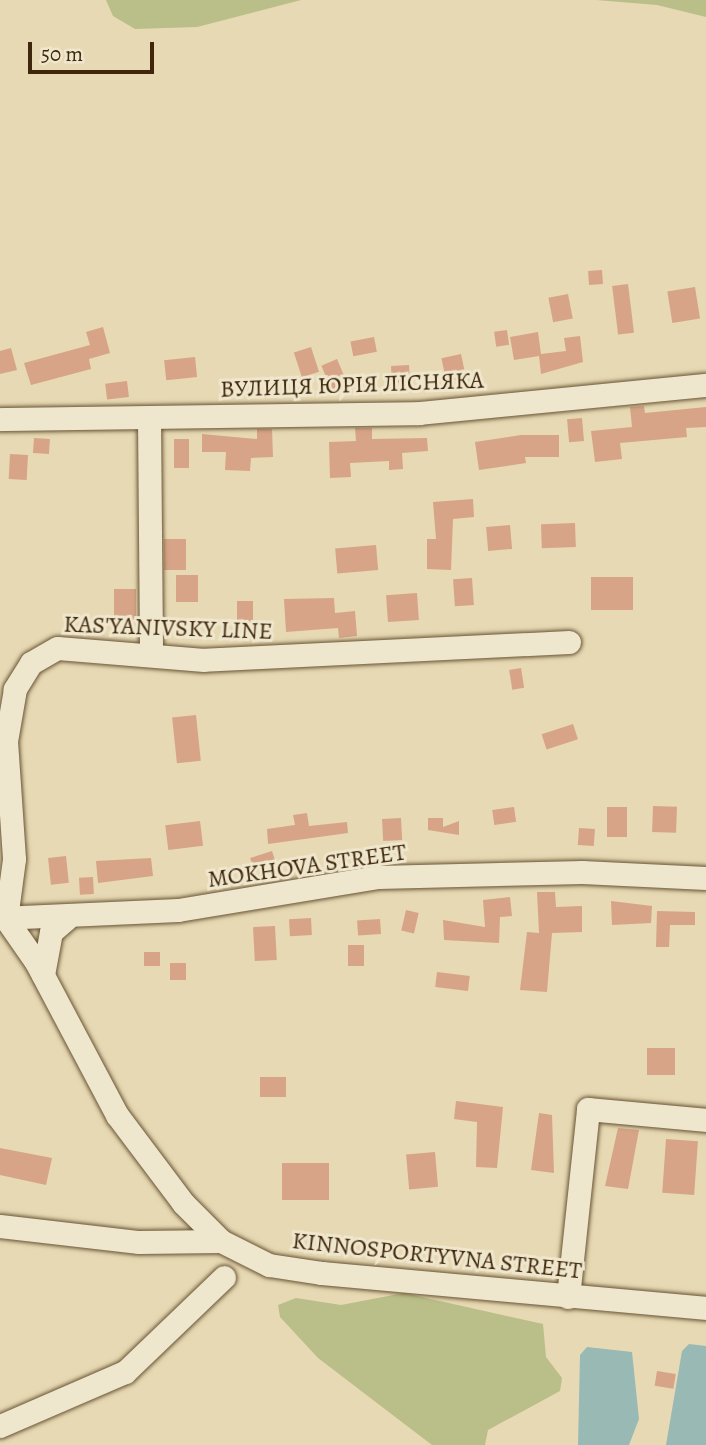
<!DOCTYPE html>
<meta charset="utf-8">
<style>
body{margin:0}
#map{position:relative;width:706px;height:1445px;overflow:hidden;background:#e7d9b3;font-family:Alegreya,serif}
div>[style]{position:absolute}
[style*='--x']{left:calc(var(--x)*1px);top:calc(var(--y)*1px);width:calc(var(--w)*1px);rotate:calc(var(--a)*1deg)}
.green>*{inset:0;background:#babe89}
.water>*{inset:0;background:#98b9b4}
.building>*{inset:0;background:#d7a487;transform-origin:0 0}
.roads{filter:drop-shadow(0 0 2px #685434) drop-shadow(0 0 2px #685434)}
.minor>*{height:23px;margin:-11.5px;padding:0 11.5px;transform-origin:11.5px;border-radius:11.5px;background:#efe6ce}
span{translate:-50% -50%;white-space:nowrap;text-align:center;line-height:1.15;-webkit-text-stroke:6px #efe6ce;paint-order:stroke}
.street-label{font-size:24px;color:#3e270a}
.scale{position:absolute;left:28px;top:42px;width:126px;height:32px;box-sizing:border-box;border:4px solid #3e270a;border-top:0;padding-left:9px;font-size:21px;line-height:24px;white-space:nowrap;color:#3e270a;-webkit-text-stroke:5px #efe6ce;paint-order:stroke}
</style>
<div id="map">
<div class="green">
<i style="clip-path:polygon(106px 0,301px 0,197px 27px,135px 29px,113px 16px)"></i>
<i style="clip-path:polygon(596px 0,706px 0,706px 17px,657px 5px)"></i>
<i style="clip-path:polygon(404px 1293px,543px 1324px,546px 1357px,562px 1378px,560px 1391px,488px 1430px,485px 1445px,432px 1445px,318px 1358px,280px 1317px,278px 1305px,296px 1298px,341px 1305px)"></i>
</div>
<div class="water">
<i style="clip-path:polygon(689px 1344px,706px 1346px,706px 1445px,666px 1445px,682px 1351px)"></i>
<i style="clip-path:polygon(587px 1347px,632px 1352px,639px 1419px,629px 1445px,578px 1445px,580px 1355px)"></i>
</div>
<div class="building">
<i style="left:602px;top:270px;width:14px;height:14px;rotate:86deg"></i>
<i style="left:628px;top:284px;width:49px;height:16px;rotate:83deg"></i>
<i style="left:695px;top:287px;width:32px;height:28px;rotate:81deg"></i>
<i style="left:568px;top:294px;width:25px;height:20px;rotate:79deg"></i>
<i style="clip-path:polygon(103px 327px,110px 353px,89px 359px,91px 369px,31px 385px,24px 363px,90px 345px,86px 332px)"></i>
<i style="left:507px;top:330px;width:15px;height:13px;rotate:82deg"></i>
<i style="clip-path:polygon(538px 332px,541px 354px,566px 351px,564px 338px,580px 336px,583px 362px,541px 374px,539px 356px,514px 360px,510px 337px)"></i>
<i style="left:374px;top:337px;width:15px;height:24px;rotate:79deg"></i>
<i style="left:311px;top:347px;width:26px;height:18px;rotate:72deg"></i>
<i style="clip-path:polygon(11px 348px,17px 370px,0 374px,0 351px)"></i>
<i style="left:461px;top:354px;width:24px;height:20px;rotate:78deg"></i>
<i style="left:195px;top:357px;width:20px;height:31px;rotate:84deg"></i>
<i style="left:337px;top:359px;width:26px;height:17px;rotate:67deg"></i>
<i style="left:409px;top:365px;width:17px;height:18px;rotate:87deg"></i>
<i style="left:127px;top:381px;width:16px;height:22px;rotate:83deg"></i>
<i style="clip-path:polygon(644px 406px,645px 413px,706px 407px,706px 427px,686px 428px,687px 437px,620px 443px,622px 459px,595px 462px,591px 431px,632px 427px,630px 407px)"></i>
<i style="left:582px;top:418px;width:23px;height:15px;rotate:85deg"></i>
<i style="clip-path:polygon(355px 428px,372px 428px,372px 439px,427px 438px,428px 451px,402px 453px,403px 469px,389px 470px,389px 461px,350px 463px,351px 477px,330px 478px,329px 442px,356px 441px)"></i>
<i style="clip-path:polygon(257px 429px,272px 429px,273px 457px,251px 458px,250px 471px,225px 470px,226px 452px,202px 452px,202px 434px,257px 439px)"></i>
<i style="clip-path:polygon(521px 435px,559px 435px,559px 457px,525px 457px,526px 463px,479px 470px,475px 442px)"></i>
<i style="left:34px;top:438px;width:16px;height:15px;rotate:4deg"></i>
<i style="left:174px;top:439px;width:15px;height:29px"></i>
<i style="left:10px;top:454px;width:18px;height:25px;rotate:3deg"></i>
<i style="clip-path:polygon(473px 499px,474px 517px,453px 519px,451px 570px,427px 569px,427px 539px,436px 539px,433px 502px)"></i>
<i style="left:575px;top:523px;width:24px;height:34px;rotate:88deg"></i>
<i style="left:510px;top:525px;width:24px;height:24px;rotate:85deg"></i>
<i style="left:164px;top:539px;width:22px;height:31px"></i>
<i style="left:376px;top:545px;width:25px;height:41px;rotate:85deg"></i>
<i style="left:176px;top:575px;width:22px;height:27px"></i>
<i style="left:591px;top:577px;width:42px;height:33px"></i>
<i style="left:472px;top:578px;width:27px;height:19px;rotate:86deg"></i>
<i style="left:114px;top:589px;width:22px;height:31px"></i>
<i style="left:417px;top:593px;width:27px;height:31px;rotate:86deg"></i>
<i style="clip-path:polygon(334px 598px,335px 613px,355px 611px,357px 636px,339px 638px,338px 628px,286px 632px,284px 599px)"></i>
<i style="left:237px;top:601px;width:16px;height:26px"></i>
<i style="left:521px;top:668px;width:20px;height:12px;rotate:81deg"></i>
<i style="left:196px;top:715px;width:46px;height:24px;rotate:84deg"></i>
<i style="left:573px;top:724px;width:16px;height:33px;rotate:72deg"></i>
<i style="left:653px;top:806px;width:24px;height:26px;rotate:2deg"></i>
<i style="left:514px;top:807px;width:15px;height:22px;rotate:82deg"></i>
<i style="left:607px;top:807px;width:20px;height:30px"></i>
<i style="clip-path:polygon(307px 813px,309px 826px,347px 822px,348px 833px,268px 844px,267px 829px,295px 825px,293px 815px)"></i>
<i style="left:401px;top:818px;width:22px;height:19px;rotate:87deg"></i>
<i style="clip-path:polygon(428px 818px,443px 818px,443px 827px,459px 821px,459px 835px,428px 830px)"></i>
<i style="left:200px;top:821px;width:25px;height:35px;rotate:83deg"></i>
<i style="left:579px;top:828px;width:16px;height:17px;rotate:4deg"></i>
<i style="left:272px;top:851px;width:13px;height:23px;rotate:72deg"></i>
<i style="left:66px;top:856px;width:27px;height:18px;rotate:84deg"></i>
<i style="clip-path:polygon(151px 858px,153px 876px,98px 883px,96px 861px)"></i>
<i style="left:93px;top:877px;width:17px;height:14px;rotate:87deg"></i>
<i style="clip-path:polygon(537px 892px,555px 892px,556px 907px,582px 906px,582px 932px,552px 933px,547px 992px,520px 990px,527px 932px,539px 933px)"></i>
<i style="clip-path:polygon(510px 897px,512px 916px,500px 917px,499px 943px,444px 940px,443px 920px,485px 927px,483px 900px)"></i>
<i style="clip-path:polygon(611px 901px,652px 906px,651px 923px,612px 925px)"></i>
<i style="left:406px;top:910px;width:13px;height:21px;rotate:13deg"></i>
<i style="clip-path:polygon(657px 911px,695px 912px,695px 925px,670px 925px,669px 947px,656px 947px)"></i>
<i style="left:311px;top:918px;width:17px;height:22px;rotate:87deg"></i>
<i style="left:380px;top:919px;width:15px;height:23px;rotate:86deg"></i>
<i style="left:275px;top:926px;width:34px;height:22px;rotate:87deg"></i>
<i style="left:348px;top:945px;width:16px;height:21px"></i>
<i style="left:160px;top:952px;width:14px;height:16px;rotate:90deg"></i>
<i style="left:186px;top:963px;width:17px;height:16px;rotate:90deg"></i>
<i style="left:437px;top:972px;width:33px;height:15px;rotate:7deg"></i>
<i style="left:647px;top:1048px;width:28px;height:27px"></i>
<i style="left:260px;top:1077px;width:26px;height:20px"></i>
<i style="clip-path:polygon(456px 1101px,503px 1107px,497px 1168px,476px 1167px,477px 1122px,454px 1119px)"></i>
<i style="clip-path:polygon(539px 1113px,552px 1115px,554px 1173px,531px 1170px)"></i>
<i style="clip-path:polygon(618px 1128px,639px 1130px,628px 1189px,605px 1186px)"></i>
<i style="left:666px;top:1139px;width:32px;height:54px;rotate:4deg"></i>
<i style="clip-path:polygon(0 1148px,52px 1158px,46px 1185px,0 1175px)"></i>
<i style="left:435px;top:1152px;width:35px;height:29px;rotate:85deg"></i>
<i style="left:282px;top:1163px;width:47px;height:37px"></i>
<i style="left:657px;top:1371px;width:19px;height:15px;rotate:9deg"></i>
</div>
<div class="roads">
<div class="minor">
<i style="--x:149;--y:418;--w:234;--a:89.5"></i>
<i style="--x:0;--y:419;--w:419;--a:-0.8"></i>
<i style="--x:419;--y:413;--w:288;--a:-5.6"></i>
<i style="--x:569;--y:642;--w:365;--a:177.2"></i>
<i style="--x:204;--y:660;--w:147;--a:-175.3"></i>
<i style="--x:57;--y:648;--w:30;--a:150"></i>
<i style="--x:31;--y:663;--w:31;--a:122"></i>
<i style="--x:15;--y:689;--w:53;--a:99.8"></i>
<i style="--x:6;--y:741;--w:118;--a:86.1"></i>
<i style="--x:14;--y:859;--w:61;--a:97.6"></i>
<i style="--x:6;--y:919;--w:52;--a:55.1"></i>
<i style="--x:36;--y:962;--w:173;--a:62.1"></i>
<i style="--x:117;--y:1115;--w:110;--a:53.1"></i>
<i style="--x:183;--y:1203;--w:54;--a:45"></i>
<i style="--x:221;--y:1241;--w:54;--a:26.6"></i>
<i style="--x:269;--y:1265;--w:54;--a:8.6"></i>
<i style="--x:322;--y:1273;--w:386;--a:5.2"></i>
<i style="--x:0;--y:918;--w:178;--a:-2.6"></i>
<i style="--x:178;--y:910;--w:203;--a:-9.4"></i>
<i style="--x:378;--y:877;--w:204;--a:-1.4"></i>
<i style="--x:582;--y:872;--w:124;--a:2.8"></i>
<i style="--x:43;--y:975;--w:44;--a:-79.5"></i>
<i style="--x:51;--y:932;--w:21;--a:-41"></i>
<i style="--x:0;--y:1226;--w:140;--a:6.6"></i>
<i style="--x:139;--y:1242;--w:82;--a:-0.7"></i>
<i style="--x:568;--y:1297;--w:189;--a:-83.9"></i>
<i style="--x:588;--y:1109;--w:119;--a:5.3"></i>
<i style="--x:0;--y:1426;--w:136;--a:-23.4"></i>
<i style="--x:125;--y:1372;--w:137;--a:-43.8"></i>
</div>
</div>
<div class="street-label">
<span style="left:352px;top:385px;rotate:-2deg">ВУЛИЦЯ ЮРІЯ ЛІСНЯКА</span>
<span style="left:168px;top:628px;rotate:2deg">KAS'YANIVSKY LINE</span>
<span style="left:307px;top:866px;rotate:-8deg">MOKHOVA STREET</span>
<span style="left:437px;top:1256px;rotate:6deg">KINNOSPORTYVNA STREET</span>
</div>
<div class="scale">50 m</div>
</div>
